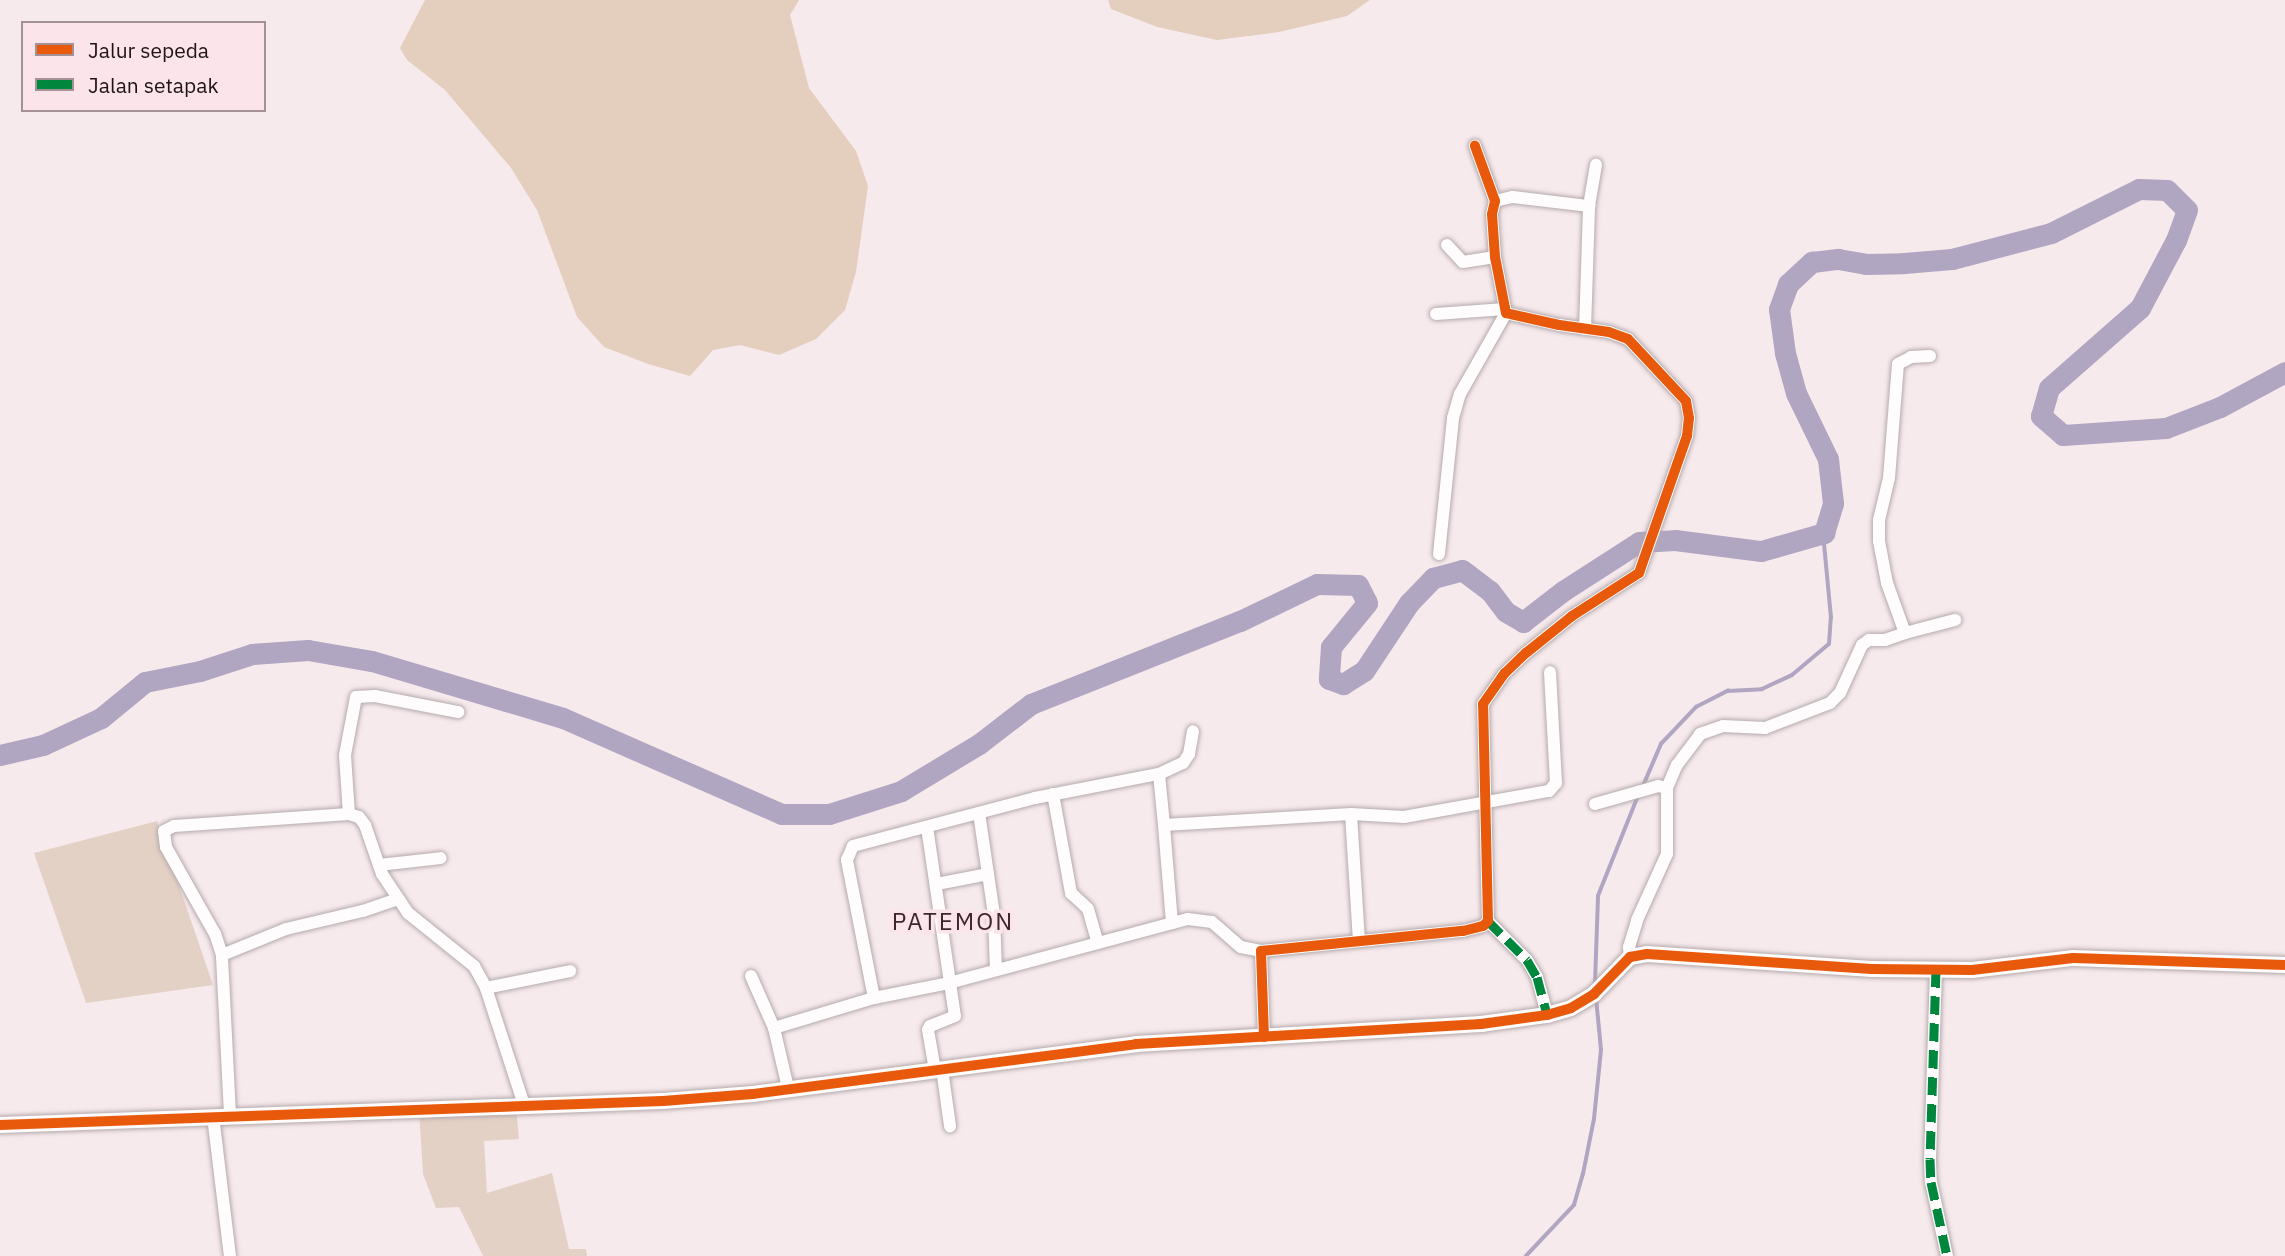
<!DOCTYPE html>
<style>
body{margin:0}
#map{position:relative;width:2285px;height:1256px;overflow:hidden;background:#f7eaed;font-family:"IBM Plex Sans",sans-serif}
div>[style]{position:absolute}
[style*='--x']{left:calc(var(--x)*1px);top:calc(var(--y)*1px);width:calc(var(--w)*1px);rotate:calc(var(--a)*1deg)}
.green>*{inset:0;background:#e4d1c5}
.forest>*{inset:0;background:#e4cebe}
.stream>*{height:3.5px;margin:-1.75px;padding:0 1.75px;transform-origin:1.75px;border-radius:1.75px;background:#b0a6c1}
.river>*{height:21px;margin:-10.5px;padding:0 10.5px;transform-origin:10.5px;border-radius:10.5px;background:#b0a6c1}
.roads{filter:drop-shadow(0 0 2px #b4aaac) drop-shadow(0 0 2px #b4aaac)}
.minor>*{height:12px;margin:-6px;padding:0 6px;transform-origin:6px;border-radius:6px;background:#fefcfc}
.tertiary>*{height:16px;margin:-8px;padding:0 8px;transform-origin:8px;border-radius:8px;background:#fefcfc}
.quiet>*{height:9px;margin-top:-4.5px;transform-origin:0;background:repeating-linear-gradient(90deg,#00873e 0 18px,transparent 0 27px)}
.cycleway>*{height:10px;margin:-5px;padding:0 5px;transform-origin:5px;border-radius:5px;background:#e8590c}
span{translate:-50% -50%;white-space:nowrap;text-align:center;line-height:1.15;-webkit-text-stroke:7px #fce5ea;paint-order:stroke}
.quarter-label{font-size:24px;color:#3c282d;letter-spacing:2px}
.legend{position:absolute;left:21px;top:21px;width:245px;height:91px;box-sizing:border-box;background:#fce5ea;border:2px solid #a39196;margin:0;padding:9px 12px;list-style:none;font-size:21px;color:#1e1417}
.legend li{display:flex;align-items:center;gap:14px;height:35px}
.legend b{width:35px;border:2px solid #a39196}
</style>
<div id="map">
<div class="green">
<i style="clip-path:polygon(157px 821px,213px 985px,86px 1003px,34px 853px)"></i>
<i style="clip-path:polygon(516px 1106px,519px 1139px,484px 1141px,487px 1193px,552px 1173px,569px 1249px,586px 1249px,587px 1256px,483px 1256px,459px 1207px,436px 1208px,423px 1174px,419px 1111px)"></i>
</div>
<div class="forest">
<i style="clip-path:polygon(425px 0,799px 0,790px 15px,809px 88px,856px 151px,868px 186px,856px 272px,845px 310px,816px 339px,779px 355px,740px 345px,713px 350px,690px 376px,648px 364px,604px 347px,577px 317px,537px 210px,511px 168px,445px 90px,407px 60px,400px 48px)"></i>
<i style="clip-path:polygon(1108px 0,1370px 0,1347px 16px,1279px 32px,1217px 40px,1157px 27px,1111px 9px)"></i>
</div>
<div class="stream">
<i style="--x:1643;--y:786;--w:46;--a:-66.8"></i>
<i style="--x:1661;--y:744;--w:51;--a:-46.6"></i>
<i style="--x:1696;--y:707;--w:36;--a:-27"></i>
<i style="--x:1728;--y:691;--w:34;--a:-3"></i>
<i style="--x:1762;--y:689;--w:33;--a:-25"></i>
<i style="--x:1792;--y:675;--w:48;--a:-40"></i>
<i style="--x:1829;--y:644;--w:26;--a:-86"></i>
<i style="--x:1831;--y:618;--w:85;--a:-95.4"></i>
<i style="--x:1595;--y:983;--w:87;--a:-88"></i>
<i style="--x:1598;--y:896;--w:108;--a:-68.2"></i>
<i style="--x:1526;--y:1256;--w:70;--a:-46.7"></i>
<i style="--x:1574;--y:1205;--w:32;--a:-74"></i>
<i style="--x:1583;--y:1174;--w:56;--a:-78.7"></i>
<i style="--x:1594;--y:1119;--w:69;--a:-84.2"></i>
<i style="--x:1601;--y:1050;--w:52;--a:-95.5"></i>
</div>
<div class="river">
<i style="--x:0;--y:755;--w:44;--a:-13.1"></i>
<i style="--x:43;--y:745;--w:64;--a:-25"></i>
<i style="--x:101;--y:718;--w:57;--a:-39.3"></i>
<i style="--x:145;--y:682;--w:56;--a:-11.3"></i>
<i style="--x:200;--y:671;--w:55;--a:-18.1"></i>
<i style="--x:252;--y:654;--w:56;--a:-4.1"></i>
<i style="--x:308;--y:650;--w:65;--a:9.8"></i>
<i style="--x:372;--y:661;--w:199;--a:16.6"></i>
<i style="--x:563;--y:718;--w:239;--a:23.7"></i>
<i style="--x:782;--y:814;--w:47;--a:0"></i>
<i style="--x:829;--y:814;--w:76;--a:-17.7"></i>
<i style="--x:901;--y:791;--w:91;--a:-31.1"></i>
<i style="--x:979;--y:744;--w:66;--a:-37.6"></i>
<i style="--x:1031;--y:704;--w:225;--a:-21.7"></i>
<i style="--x:1240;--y:621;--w:85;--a:-25.7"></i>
<i style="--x:1317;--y:584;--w:41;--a:1.4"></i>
<i style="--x:1358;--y:585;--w:20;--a:63"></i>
<i style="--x:1367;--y:603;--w:57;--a:129.3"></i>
<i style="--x:1331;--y:647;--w:32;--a:94"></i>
<i style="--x:1329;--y:679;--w:15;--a:20"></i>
<i style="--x:1343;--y:684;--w:25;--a:-32"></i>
<i style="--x:1364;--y:671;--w:82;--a:-56.5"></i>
<i style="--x:1409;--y:603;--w:35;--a:-46"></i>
<i style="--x:1433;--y:578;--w:30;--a:-15"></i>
<i style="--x:1462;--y:570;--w:35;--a:37"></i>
<i style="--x:1490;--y:591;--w:26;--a:53"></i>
<i style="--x:1506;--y:612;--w:20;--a:30"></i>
<i style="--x:1523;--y:622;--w:51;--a:-37.8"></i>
<i style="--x:1563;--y:591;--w:90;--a:-32.8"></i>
<i style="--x:1639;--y:542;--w:36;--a:-3"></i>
<i style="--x:1675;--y:540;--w:87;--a:7.3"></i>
<i style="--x:1761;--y:551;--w:66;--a:-15.9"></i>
<i style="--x:1824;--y:533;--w:31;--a:-73"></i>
<i style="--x:1833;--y:503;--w:44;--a:-96.5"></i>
<i style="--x:1828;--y:459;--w:73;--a:-115.9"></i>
<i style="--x:1796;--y:393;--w:41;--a:-105.4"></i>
<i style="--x:1785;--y:353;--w:44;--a:-97.8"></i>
<i style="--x:1779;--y:309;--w:27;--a:-70"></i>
<i style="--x:1788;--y:284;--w:33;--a:-43"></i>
<i style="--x:1812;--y:262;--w:26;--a:-7"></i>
<i style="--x:1838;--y:259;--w:27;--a:10"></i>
<i style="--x:1865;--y:264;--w:39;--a:-1"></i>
<i style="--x:1904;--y:263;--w:48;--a:-4.8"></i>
<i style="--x:1952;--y:259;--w:102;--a:-14.7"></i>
<i style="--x:2051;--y:233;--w:98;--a:-26.6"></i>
<i style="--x:2139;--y:189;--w:28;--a:2"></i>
<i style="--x:2167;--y:190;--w:28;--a:45"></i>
<i style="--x:2187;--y:210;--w:32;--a:110"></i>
<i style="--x:2176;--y:240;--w:77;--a:117.9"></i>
<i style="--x:2140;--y:308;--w:121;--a:138.7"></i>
<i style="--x:2049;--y:388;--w:29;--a:106"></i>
<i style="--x:2041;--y:416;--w:29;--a:41"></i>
<i style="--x:2063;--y:435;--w:103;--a:-3.9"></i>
<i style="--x:2166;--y:428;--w:58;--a:-21.3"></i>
<i style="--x:2220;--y:407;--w:74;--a:-28.3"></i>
</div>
<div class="roads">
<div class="minor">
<i style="--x:1495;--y:201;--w:18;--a:-13"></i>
<i style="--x:1513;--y:197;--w:77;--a:6.8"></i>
<i style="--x:1589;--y:206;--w:42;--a:-80.3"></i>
<i style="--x:1447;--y:245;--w:23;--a:47"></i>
<i style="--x:1463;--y:262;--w:32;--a:-9"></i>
<i style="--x:1436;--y:314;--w:69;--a:-4.1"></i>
<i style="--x:1585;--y:329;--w:123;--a:-88.1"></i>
<i style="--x:1439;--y:554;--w:137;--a:-84.1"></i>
<i style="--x:1453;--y:418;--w:25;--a:-74"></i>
<i style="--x:1460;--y:394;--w:93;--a:-60.4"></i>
<i style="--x:1905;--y:633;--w:52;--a:-14.6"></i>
<i style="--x:1159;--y:774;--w:51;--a:84.4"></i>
<i style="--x:1053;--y:794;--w:101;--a:79.7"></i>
<i style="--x:1071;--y:893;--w:23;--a:43"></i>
<i style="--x:1088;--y:909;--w:35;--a:74"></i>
<i style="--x:1595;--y:804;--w:66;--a:-15.9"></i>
<i style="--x:1658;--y:786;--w:9;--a:13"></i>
<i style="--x:979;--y:813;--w:102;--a:81.6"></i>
<i style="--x:994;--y:914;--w:56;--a:88"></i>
<i style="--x:349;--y:814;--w:59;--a:-93.9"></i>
<i style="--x:345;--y:755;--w:59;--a:-79.3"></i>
<i style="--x:356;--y:697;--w:19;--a:-3"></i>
<i style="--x:375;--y:696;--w:85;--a:10.9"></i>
<i style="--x:1351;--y:814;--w:126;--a:86.4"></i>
<i style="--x:927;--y:827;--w:191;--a:81.6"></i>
<i style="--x:955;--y:1016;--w:27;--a:158"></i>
<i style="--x:930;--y:1026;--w:4;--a:117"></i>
<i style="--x:928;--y:1030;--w:41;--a:80.1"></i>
<i style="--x:379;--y:865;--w:62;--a:-6.4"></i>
<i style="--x:937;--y:884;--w:52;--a:-11.1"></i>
<i style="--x:1488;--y:921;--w:55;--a:45"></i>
<i style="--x:1527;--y:960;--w:20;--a:60"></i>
<i style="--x:1537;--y:977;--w:39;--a:75"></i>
<i style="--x:1172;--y:923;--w:98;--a:-94.7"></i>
<i style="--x:1164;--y:825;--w:187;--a:-3.4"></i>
<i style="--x:1351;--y:814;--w:53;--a:3.2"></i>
<i style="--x:1404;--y:817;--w:147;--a:-10.2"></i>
<i style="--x:1549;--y:791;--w:11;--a:-49"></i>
<i style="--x:1556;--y:783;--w:111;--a:-93.1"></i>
<i style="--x:222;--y:955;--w:69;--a:-22.1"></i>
<i style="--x:286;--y:929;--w:79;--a:-13.2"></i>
<i style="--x:363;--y:911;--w:37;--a:-19"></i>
<i style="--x:1630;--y:957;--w:10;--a:-96"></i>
<i style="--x:1629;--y:947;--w:28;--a:-73"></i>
<i style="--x:1637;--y:920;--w:72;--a:-65.6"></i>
<i style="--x:1667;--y:854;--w:66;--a:-90"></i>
<i style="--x:1667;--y:788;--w:25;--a:-67"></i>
<i style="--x:1677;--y:765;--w:39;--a:-53"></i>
<i style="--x:1700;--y:734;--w:24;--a:-19"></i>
<i style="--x:1723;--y:726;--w:42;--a:2.7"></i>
<i style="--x:1765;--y:728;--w:70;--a:-21"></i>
<i style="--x:1830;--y:703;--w:14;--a:-45"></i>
<i style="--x:1840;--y:693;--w:53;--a:-65.4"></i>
<i style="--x:1862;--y:645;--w:9;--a:-36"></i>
<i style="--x:1869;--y:640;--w:16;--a:0"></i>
<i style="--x:1885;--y:640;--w:21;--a:-19"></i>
<i style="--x:1905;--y:633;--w:53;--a:-109.8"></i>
<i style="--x:1887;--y:583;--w:43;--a:-100.8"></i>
<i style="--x:1879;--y:541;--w:21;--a:-90"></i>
<i style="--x:1879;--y:520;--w:43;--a:-76.6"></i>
<i style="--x:1889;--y:478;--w:114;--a:-85.5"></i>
<i style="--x:1898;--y:364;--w:15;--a:-28"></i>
<i style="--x:1911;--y:357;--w:19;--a:-3"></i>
<i style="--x:1936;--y:969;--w:190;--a:91.8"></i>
<i style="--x:1930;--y:1159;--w:23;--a:88"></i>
<i style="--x:1931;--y:1182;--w:76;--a:77.8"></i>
<i style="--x:751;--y:976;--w:57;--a:66.1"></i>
<i style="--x:486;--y:988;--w:86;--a:-11.4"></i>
<i style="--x:874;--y:998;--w:141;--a:-101.1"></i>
<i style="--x:847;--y:860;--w:15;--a:-67"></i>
<i style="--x:853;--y:846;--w:188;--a:-14.8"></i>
<i style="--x:1035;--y:798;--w:126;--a:-11"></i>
<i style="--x:1159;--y:774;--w:26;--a:-25"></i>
<i style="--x:1183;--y:763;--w:11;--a:-56"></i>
<i style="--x:1189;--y:754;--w:23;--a:-80"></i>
<i style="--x:1264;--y:1037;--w:86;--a:-92"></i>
<i style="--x:1261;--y:951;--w:203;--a:-5.7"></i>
<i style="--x:1463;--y:931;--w:21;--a:-14"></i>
<i style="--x:1483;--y:926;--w:7;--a:-45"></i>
<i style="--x:1488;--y:921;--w:217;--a:-91.3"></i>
<i style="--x:1483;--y:704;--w:38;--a:-55"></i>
<i style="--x:1505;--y:673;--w:29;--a:-44"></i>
<i style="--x:1526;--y:653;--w:59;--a:-38.8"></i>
<i style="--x:1572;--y:616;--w:80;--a:-32.7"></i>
<i style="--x:1639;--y:573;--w:145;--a:-70.7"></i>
<i style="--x:1687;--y:436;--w:18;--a:-84"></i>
<i style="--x:1689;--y:418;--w:17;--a:-100"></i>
<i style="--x:1686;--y:401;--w:85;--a:-133.1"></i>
<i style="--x:1628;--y:339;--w:20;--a:-160"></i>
<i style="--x:1609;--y:332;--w:50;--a:-172"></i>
<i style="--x:1559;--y:325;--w:54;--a:-167.2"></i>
<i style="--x:1506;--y:313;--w:57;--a:-101.1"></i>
<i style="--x:1495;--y:257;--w:43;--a:-94"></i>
<i style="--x:1492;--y:214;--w:13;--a:-77"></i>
<i style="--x:1495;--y:201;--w:59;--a:-110"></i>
<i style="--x:942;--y:1069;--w:58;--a:82"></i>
<i style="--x:788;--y:1088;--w:62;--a:-103.1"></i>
<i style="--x:774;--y:1028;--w:104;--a:-16.7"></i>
<i style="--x:874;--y:998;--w:76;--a:-11.3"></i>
<i style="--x:949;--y:983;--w:247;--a:-15"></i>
<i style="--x:1188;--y:919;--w:24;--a:7"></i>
<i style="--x:1212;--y:922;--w:38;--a:41"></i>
<i style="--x:1241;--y:947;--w:20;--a:11"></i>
<i style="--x:230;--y:1115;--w:160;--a:-92.9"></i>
<i style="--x:222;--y:955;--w:22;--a:-108"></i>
<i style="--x:215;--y:934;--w:100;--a:-119.4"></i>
<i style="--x:166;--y:847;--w:16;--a:-97"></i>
<i style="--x:164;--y:831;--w:11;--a:-27"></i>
<i style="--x:174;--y:826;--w:175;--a:-3.9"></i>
<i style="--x:349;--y:814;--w:10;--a:17"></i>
<i style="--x:359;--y:817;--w:10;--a:53"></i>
<i style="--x:365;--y:825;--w:52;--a:70.9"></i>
<i style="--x:382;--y:874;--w:47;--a:56.3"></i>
<i style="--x:408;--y:913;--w:85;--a:38.8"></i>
<i style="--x:474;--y:966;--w:25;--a:61"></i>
<i style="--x:486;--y:988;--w:123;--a:72"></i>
<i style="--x:213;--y:1116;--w:141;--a:83.1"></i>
</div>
<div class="tertiary">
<i style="--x:0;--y:1125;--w:663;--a:-2.07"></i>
<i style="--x:663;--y:1101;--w:90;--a:-4.4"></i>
<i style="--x:753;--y:1094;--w:386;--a:-7.4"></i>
<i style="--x:1136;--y:1044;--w:346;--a:-3.3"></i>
<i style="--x:1481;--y:1024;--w:67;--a:-7.8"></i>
<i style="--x:1547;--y:1015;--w:25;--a:-16"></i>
<i style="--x:1571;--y:1008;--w:27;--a:-31"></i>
<i style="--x:1594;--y:994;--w:52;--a:-45.8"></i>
<i style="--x:1630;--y:957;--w:17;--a:-10"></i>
<i style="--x:1647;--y:954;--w:225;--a:3.8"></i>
<i style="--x:1872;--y:969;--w:100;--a:0.6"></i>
<i style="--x:1972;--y:970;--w:102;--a:-6.8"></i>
<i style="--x:2073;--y:958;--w:212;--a:1.9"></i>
</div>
</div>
<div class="quiet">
<i style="--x:1488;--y:921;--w:55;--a:45"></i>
<i style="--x:1527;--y:960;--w:20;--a:60"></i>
<i style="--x:1537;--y:977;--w:39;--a:75"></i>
<i style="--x:1936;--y:969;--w:190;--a:91.8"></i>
<i style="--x:1930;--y:1159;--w:23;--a:88"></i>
<i style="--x:1931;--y:1182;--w:76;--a:77.8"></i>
</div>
<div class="cycleway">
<i style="--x:1264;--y:1037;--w:86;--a:-92"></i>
<i style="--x:1261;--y:951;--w:203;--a:-5.7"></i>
<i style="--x:1463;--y:931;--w:21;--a:-14"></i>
<i style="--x:1483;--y:926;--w:7;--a:-45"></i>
<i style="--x:1488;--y:921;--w:217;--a:-91.3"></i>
<i style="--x:1483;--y:704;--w:38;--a:-55"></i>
<i style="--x:1505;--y:673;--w:29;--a:-44"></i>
<i style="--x:1526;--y:653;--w:59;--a:-38.8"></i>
<i style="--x:1572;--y:616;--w:80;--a:-32.7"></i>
<i style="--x:1639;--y:573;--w:145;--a:-70.7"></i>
<i style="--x:1687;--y:436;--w:18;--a:-84"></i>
<i style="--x:1689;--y:418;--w:17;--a:-100"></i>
<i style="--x:1686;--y:401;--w:85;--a:-133.1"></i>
<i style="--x:1628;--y:339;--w:20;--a:-160"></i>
<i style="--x:1609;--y:332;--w:50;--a:-172"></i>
<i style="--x:1559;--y:325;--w:54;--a:-167.2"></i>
<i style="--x:1506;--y:313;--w:57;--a:-101.1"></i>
<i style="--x:1495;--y:257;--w:43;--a:-94"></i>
<i style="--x:1492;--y:214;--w:13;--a:-77"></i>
<i style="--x:1495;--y:201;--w:59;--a:-110"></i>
<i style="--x:0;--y:1125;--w:663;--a:-2.07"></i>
<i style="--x:663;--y:1101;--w:90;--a:-4.4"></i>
<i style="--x:753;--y:1094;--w:386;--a:-7.4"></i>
<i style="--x:1136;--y:1044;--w:346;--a:-3.3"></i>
<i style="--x:1481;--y:1024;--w:67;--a:-7.8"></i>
<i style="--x:1547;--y:1015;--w:25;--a:-16"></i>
<i style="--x:1571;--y:1008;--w:27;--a:-31"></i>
<i style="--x:1594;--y:994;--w:52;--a:-45.8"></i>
<i style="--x:1630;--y:957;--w:17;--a:-10"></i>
<i style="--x:1647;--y:954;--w:225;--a:3.8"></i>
<i style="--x:1872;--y:969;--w:100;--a:0.6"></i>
<i style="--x:1972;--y:970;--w:102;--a:-6.8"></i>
<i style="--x:2073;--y:958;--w:212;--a:1.9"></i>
</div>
<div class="quarter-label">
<span style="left:953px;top:922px">PATEMON</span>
</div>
<ul class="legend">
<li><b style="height:9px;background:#e8590c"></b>Jalur sepeda</li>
<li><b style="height:9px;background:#00873e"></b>Jalan setapak</li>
</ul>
</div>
